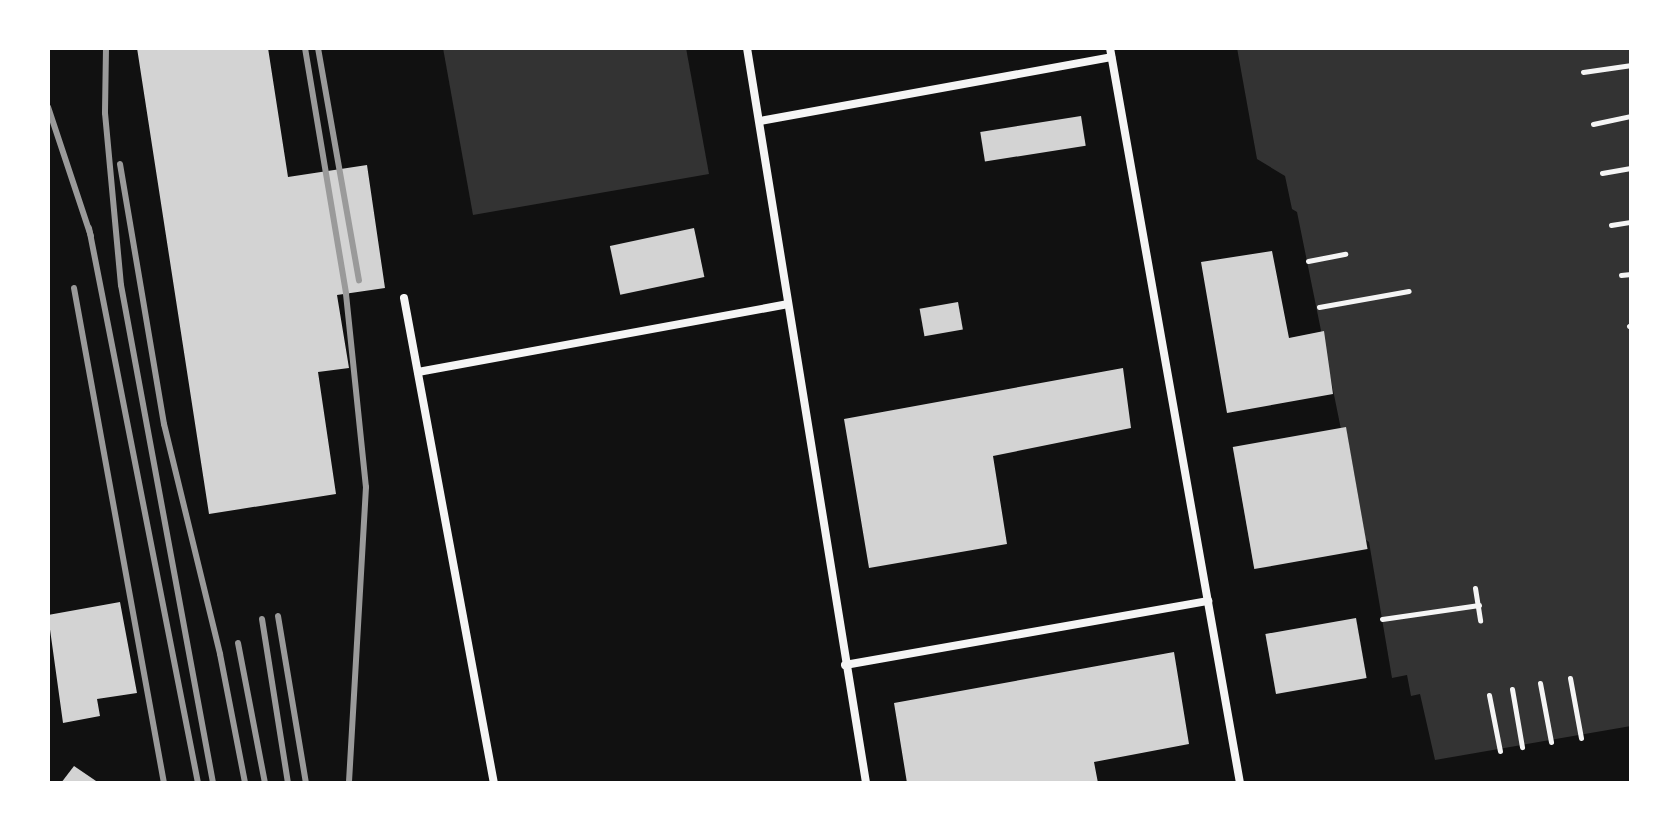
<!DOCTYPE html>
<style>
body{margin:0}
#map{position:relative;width:1679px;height:831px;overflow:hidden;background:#111;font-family:Montserrat,sans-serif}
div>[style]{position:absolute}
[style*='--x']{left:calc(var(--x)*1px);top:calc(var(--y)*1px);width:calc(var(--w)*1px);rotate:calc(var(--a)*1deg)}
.water>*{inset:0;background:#333}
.building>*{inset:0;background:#d3d3d3;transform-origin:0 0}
.path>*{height:5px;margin:-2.5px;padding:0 2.5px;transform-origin:2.5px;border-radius:2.5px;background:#f5f5f5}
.minor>*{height:8px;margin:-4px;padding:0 4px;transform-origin:4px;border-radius:4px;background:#f5f5f5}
.rail>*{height:6px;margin:-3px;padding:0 3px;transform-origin:3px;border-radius:3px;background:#9a9a9a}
span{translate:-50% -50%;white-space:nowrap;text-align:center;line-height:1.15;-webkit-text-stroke:6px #fff;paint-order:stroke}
.frame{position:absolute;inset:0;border:50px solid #fff;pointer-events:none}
</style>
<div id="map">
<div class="water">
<i style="clip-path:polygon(443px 48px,686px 48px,709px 174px,473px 215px)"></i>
<i style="clip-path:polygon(1237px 48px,1631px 48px,1631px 726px,1435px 760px,1420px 694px,1411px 696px,1407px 675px,1392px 678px,1369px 542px,1363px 538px,1297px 212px,1292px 209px,1285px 176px,1257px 159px)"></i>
</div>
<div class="building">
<i style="clip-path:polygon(137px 48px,268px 48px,288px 177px,367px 165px,385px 288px,337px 295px,349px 368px,318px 372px,336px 494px,209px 514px)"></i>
<i style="left:1081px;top:116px;width:30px;height:102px;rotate:81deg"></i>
<i style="left:694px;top:228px;width:50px;height:86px;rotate:78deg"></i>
<i style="clip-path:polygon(1272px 251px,1289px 338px,1324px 331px,1333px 394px,1227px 413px,1201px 262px)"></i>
<i style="left:958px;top:302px;width:28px;height:39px;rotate:80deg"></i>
<i style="clip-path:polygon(1123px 368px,1131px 428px,993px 456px,1007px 544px,869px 568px,844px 419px)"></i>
<i style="left:1346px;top:427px;width:124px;height:115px;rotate:80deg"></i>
<i style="clip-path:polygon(120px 602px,137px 693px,97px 699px,100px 716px,63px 723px,48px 615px)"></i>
<i style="left:1356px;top:618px;width:61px;height:92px;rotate:80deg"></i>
<i style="clip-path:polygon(1174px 652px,1189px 744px,1094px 762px,1098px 783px,907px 783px,894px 703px)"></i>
<i style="clip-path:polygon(74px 766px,99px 783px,61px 783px)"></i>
</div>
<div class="path">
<i style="--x:1583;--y:72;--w:49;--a:-8.3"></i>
<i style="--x:1593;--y:124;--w:39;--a:-12"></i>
<i style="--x:1602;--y:173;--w:29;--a:-10"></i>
<i style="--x:1611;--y:225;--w:20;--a:-9"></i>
<i style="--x:1308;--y:261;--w:38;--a:-11"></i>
<i style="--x:1621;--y:275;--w:10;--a:-6"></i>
<i style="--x:1319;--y:307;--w:91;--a:-10.1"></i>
<i style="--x:1629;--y:326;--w:2;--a:-27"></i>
<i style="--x:1475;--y:588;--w:33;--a:81"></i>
<i style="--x:1382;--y:619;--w:98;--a:-8.2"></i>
<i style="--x:1570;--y:678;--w:61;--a:79.6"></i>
<i style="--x:1540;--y:683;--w:60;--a:79.4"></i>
<i style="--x:1512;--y:689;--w:59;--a:80.2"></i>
<i style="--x:1489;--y:695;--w:57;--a:78.9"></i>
</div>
<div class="minor">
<i style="--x:747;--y:48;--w:745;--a:80.8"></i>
<i style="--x:1110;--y:48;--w:746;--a:79.97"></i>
<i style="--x:760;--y:121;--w:357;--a:-10.3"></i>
<i style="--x:404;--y:298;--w:493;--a:79.5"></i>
<i style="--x:418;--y:372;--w:375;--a:-10.4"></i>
<i style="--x:845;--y:665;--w:369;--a:-10"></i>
</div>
<div class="rail">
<i style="--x:106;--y:48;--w:65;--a:90.9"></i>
<i style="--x:105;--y:113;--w:173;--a:84.7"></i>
<i style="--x:121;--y:285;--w:506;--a:79.53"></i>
<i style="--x:305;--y:48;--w:249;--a:80.5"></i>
<i style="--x:346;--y:294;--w:194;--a:84.1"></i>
<i style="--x:366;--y:487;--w:296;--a:93.3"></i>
<i style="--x:318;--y:48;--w:236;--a:80"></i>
<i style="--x:48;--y:107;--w:136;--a:71.6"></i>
<i style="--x:120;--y:164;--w:264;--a:80.4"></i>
<i style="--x:164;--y:424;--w:237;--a:76.3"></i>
<i style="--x:220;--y:654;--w:131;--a:79"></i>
<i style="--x:89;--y:228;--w:566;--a:78.89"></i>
<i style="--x:74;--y:288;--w:503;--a:79.7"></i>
<i style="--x:278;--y:616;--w:169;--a:80.5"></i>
<i style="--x:262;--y:619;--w:166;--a:81"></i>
<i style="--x:238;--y:643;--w:143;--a:79.1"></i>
</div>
<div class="frame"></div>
</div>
